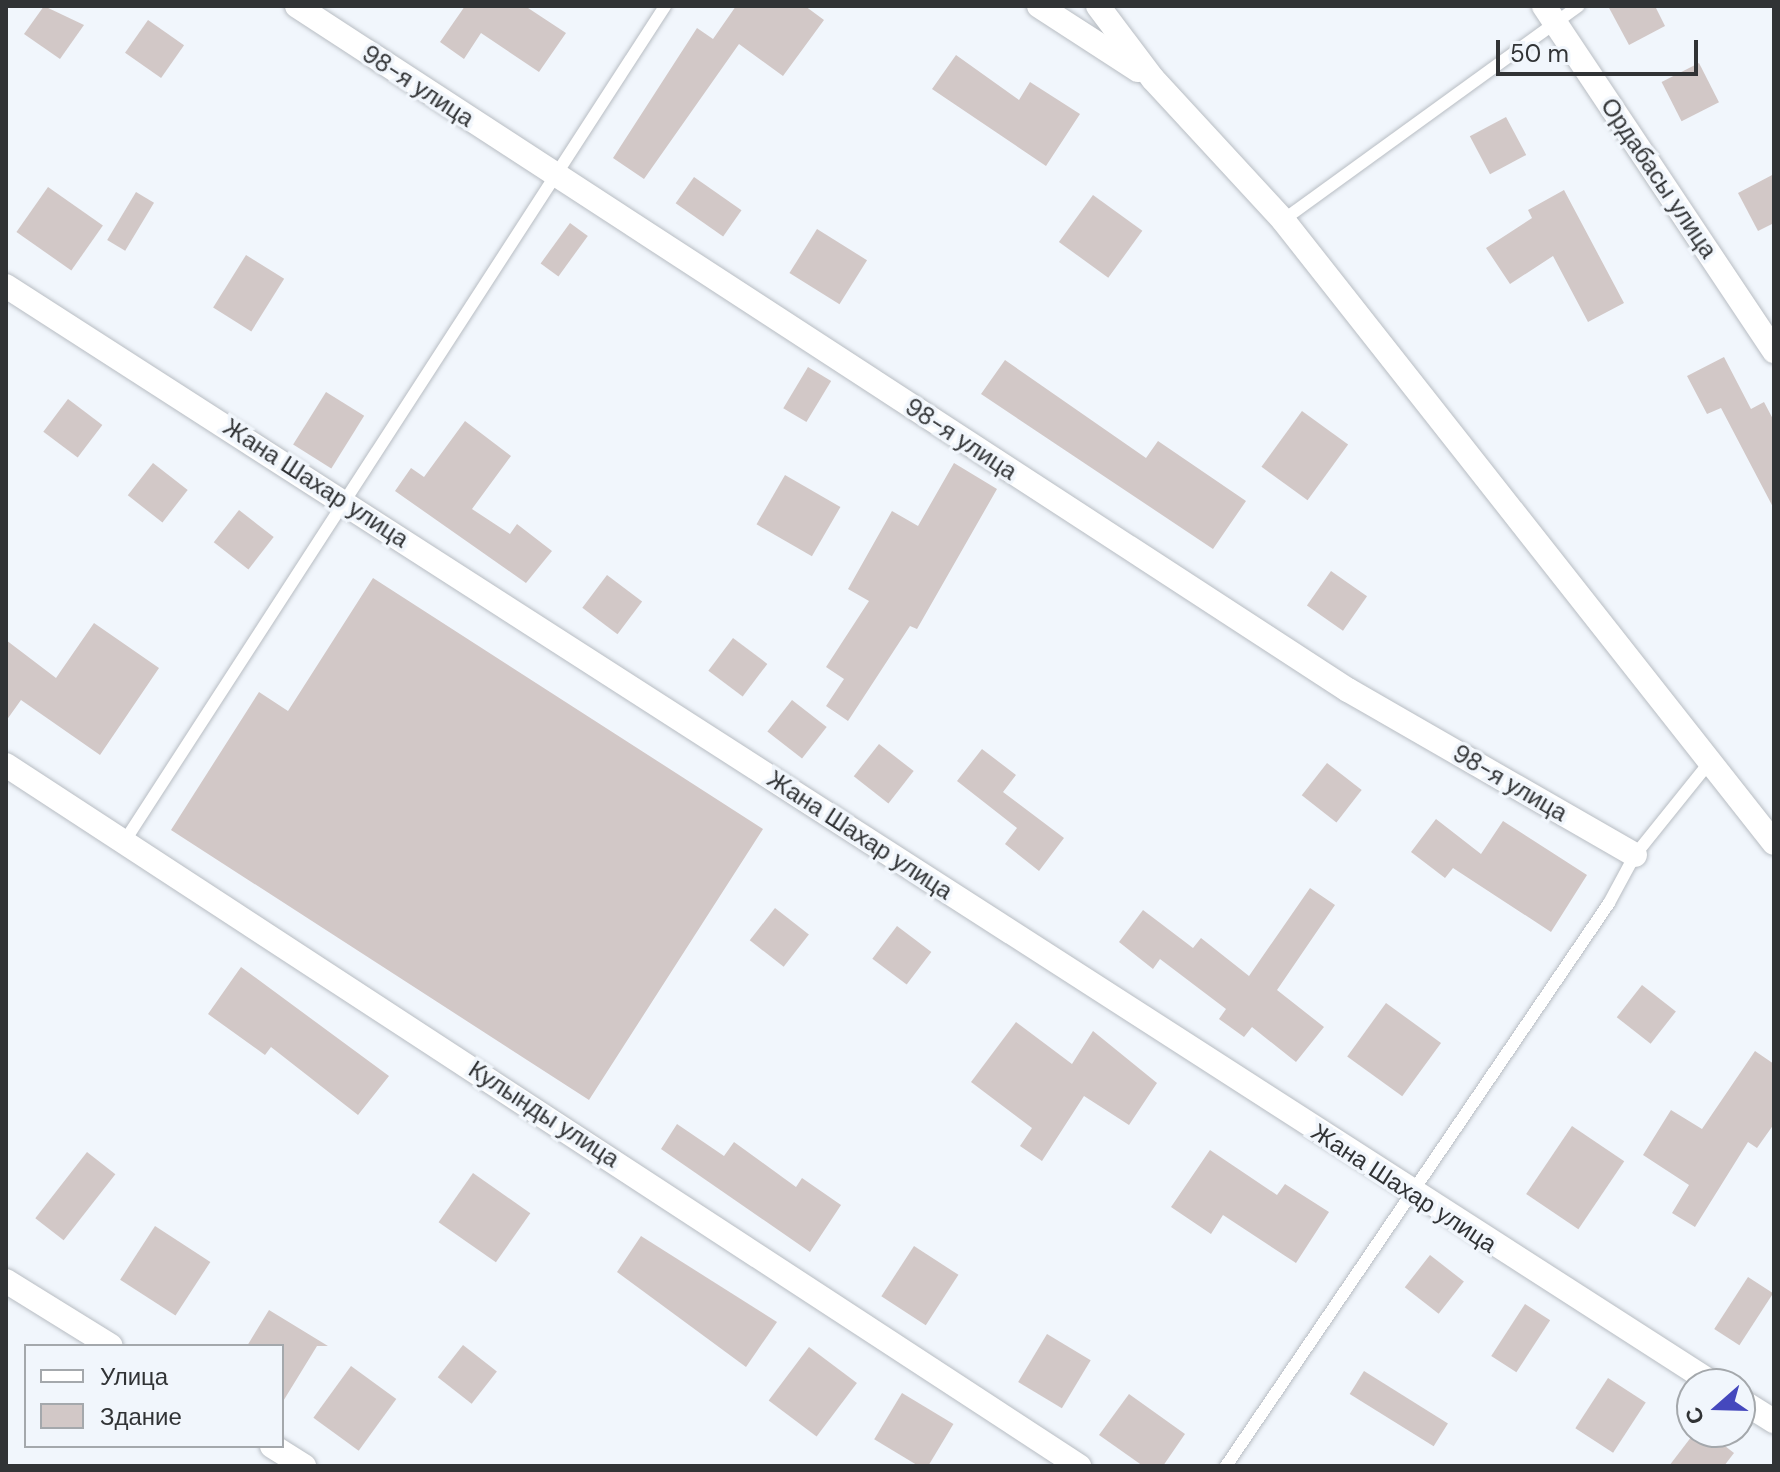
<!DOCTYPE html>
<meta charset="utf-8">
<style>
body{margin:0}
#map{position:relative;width:1780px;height:1472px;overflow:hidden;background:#f1f6fc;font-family:"DM Sans",sans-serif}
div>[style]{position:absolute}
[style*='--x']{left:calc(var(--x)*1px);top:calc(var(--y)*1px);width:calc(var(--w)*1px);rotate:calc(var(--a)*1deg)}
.building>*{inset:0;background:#d2c8c7;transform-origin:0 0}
.roads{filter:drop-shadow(0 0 2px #b8bdc3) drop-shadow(0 0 2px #b8bdc3)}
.lane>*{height:12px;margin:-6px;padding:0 6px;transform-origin:6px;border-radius:6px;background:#fff}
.street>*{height:24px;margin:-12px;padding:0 12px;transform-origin:12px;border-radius:12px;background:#fff}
span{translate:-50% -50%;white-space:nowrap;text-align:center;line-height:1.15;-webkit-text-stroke:7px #f1f6fc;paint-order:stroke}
.street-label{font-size:24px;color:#313335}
.frame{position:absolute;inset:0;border:8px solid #313335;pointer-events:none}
.legend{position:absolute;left:24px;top:1344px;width:260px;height:104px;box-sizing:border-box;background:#f1f6fc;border:2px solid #a4a8ac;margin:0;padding:10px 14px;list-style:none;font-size:24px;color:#313335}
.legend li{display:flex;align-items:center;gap:16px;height:40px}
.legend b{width:40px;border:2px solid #a4a8ac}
.north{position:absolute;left:1676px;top:1368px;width:80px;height:80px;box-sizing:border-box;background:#f1f6fc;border:2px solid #a4a8ac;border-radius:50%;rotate:250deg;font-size:22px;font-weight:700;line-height:32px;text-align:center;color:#313335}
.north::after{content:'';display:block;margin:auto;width:28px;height:36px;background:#4548bd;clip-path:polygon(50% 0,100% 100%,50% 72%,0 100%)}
.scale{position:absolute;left:1496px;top:40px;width:202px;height:36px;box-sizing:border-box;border:4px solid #313335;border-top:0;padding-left:10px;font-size:24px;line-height:28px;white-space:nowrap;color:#313335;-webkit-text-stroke:6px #f1f6fc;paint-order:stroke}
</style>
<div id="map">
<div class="building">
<i style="clip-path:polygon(44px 6px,84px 25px,60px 59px,24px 34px)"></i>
<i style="clip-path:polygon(465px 6px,525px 6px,566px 33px,539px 72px,481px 33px,464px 59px,440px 42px)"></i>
<i style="clip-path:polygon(736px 6px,805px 6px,824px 20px,783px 76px,739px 44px,644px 179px,613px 158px,697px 28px,713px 39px)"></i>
<i style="clip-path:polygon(1608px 6px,1655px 6px,1665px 26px,1629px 45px)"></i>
<i style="left:148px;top:20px;width:44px;height:40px;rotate:35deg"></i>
<i style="clip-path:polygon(956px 55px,1019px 100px,1030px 82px,1080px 114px,1046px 166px,932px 89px)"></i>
<i style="left:1699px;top:63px;width:44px;height:42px;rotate:63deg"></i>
<i style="left:1506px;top:117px;width:43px;height:41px;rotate:62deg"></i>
<i style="clip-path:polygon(1774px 174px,1774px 223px,1758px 231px,1738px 193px)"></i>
<i style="left:694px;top:177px;width:58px;height:32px;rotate:35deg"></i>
<i style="left:48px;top:187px;width:67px;height:55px;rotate:35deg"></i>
<i style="clip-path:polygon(1564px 190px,1624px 303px,1588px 322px,1553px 256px,1510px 284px,1486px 248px,1532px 218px,1528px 210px)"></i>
<i style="left:136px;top:192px;width:21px;height:56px;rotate:31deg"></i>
<i style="left:1093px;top:195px;width:61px;height:58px;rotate:36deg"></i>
<i style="left:570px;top:223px;width:22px;height:50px;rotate:36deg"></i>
<i style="left:817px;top:229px;width:59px;height:52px;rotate:32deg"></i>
<i style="left:246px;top:255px;width:45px;height:62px;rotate:32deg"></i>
<i style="clip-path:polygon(1724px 357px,1751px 409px,1764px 402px,1774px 421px,1774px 509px,1721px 408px,1707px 414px,1687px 376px)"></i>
<i style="clip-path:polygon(1005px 360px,1146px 458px,1158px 441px,1246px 501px,1213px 549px,981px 394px)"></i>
<i style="left:808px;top:367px;width:27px;height:48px;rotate:31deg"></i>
<i style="left:326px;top:392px;width:45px;height:62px;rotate:32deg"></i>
<i style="left:68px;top:399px;width:43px;height:41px;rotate:37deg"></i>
<i style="left:1302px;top:411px;width:57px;height:69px;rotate:36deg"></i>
<i style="clip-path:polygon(465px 421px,511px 456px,472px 509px,510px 534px,517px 524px,552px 551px,526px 583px,395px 491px,411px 468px,424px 477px)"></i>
<i style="left:153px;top:463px;width:44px;height:41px;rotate:38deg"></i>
<i style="clip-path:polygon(954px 463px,997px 489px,917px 629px,910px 626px,848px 721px,826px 706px,844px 679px,826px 667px,869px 601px,848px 589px,892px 511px,918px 526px)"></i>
<i style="left:785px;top:475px;width:64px;height:57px;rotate:30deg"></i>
<i style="left:239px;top:510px;width:44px;height:41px;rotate:38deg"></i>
<i style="left:1331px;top:571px;width:44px;height:42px;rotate:35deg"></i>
<i style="left:607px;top:575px;width:44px;height:41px;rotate:37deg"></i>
<i style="clip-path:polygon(373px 578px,763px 829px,589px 1100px,171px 830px,259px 692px,288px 711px)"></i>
<i style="clip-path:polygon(94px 623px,159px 668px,100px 755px,21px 700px,6px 721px,6px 640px,56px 678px)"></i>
<i style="left:733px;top:638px;width:43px;height:41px;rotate:37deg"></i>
<i style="left:792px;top:700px;width:44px;height:40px;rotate:38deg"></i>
<i style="left:879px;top:744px;width:44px;height:41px;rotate:38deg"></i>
<i style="clip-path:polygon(982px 749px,1016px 775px,1003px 792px,1064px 838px,1039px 871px,1005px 844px,1017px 828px,957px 781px)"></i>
<i style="left:1327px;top:763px;width:44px;height:41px;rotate:38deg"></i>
<i style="clip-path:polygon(1436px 819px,1481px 854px,1503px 821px,1587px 875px,1551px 932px,1453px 868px,1445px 878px,1411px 852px)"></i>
<i style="clip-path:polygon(1310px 888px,1335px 905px,1277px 990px,1324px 1027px,1296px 1062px,1252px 1027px,1244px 1037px,1219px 1019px,1226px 1009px,1160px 959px,1153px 969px,1119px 942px,1143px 910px,1193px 948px,1201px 938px,1249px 976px)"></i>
<i style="left:775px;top:908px;width:43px;height:41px;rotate:38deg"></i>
<i style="left:897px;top:926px;width:43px;height:41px;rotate:37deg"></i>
<i style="clip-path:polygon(241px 967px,389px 1076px,358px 1115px,271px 1047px,265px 1055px,208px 1014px)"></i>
<i style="left:1642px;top:985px;width:43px;height:41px;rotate:38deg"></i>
<i style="left:1386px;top:1003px;width:68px;height:66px;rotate:36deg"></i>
<i style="clip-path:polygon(1016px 1022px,1072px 1064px,1093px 1031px,1157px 1083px,1129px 1125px,1084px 1096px,1042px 1161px,1020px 1146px,1032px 1128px,971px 1082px)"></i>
<i style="clip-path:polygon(1755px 1051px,1774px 1064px,1774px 1124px,1757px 1148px,1748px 1142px,1695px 1227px,1672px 1213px,1689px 1185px,1643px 1155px,1671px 1110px,1702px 1129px)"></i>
<i style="clip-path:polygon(677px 1124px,724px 1156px,734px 1142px,796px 1187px,802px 1178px,841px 1205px,810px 1252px,661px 1149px)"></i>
<i style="left:1572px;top:1126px;width:63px;height:82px;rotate:34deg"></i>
<i style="clip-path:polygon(1210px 1150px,1277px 1195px,1285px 1184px,1329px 1212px,1296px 1263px,1223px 1215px,1211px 1234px,1171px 1207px)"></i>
<i style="left:87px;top:1152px;width:36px;height:84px;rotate:38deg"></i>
<i style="left:473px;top:1173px;width:70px;height:60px;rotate:35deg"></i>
<i style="left:155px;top:1226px;width:66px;height:64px;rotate:33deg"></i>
<i style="clip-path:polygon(641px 1236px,777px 1322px,746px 1367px,617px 1272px)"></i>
<i style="left:914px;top:1246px;width:53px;height:60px;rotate:33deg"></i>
<i style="left:1430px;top:1255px;width:43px;height:41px;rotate:38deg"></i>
<i style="left:1748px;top:1277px;width:30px;height:62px;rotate:33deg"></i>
<i style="left:1525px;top:1304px;width:30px;height:62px;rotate:33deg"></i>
<i style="clip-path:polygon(269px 1310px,328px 1346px,317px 1346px,282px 1403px,282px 1346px,247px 1346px)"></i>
<i style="left:1047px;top:1334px;width:51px;height:56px;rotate:31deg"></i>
<i style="left:463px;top:1345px;width:43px;height:41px;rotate:38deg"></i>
<i style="left:809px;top:1347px;width:60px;height:67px;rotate:37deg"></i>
<i style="left:351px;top:1366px;width:56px;height:64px;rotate:36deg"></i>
<i style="left:1364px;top:1371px;width:99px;height:27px;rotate:32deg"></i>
<i style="left:1608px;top:1378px;width:45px;height:60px;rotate:33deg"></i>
<i style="left:902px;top:1393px;width:60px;height:54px;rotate:31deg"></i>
<i style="clip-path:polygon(1129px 1394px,1185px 1434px,1163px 1466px,1143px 1466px,1099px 1435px)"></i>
<i style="clip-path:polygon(1695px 1432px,1707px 1432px,1734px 1453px,1724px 1466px,1669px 1466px)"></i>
</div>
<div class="roads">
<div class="lane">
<i style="--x:1283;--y:220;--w:365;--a:-35.9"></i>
<i style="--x:126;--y:839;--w:992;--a:-57.09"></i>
<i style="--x:1226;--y:1466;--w:681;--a:-55.77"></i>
<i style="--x:1609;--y:903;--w:55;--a:-61.6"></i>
<i style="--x:1635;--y:855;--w:118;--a:-51.2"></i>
</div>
<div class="street">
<i style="--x:297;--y:6;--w:1254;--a:33.06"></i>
<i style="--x:1348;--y:690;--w:331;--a:29.9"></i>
<i style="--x:1039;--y:6;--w:118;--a:32.9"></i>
<i style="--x:1098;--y:6;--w:91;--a:53"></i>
<i style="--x:1153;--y:79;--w:192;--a:47.3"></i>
<i style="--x:1283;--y:220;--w:793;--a:51.76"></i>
<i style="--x:1544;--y:6;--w:415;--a:56.3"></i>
<i style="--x:6;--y:286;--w:2030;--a:32.74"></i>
<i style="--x:6;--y:765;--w:1282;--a:33.16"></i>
<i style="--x:6;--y:1281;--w:123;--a:31.8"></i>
<i style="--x:1740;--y:1400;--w:40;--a:32"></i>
<i style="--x:272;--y:1446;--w:38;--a:32"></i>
</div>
</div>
<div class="street-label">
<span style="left:418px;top:86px;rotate:33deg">98-я улица</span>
<span style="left:1659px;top:178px;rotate:56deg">Ордабасы улица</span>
<span style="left:961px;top:439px;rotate:33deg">98-я улица</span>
<span style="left:316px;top:483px;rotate:33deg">Жана Шахар улица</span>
<span style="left:1510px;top:783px;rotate:30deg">98-я улица</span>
<span style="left:860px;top:835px;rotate:33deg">Жана Шахар улица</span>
<span style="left:544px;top:1114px;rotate:33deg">Кулынды улица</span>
<span style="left:1404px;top:1188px;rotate:33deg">Жана Шахар улица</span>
</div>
<div class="frame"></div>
<ul class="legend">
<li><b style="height:10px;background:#fff"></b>Улица</li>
<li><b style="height:22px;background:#d2c8c7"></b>Здание</li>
</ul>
<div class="north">С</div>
<div class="scale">50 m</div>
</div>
